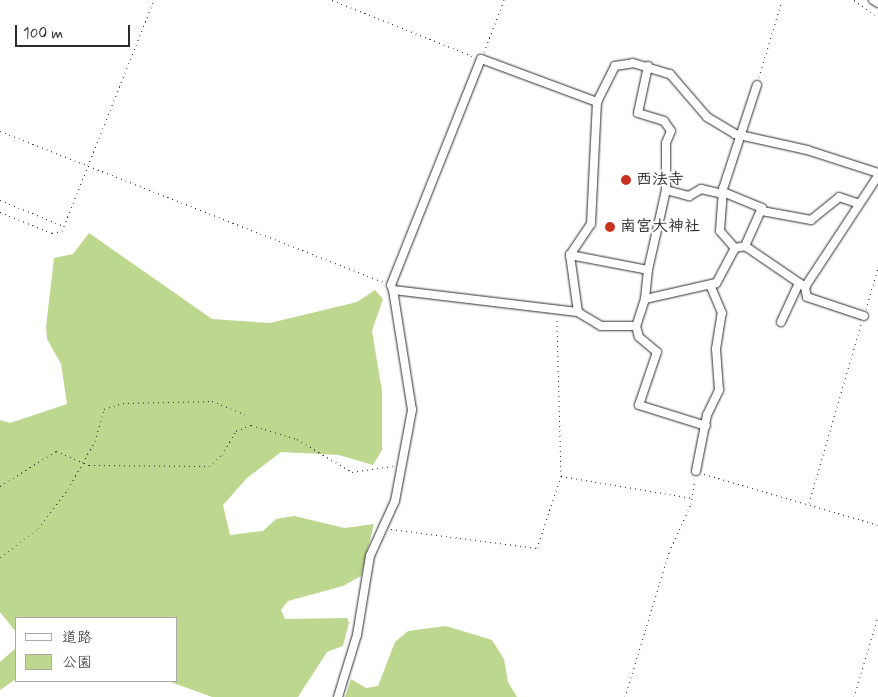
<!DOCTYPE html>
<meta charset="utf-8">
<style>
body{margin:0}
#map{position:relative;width:878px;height:697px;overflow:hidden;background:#fff;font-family:Mynerve,"Klee One",sans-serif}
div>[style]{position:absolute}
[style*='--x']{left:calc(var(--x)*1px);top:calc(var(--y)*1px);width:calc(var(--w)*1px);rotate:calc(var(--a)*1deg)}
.green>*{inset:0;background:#bdd78e}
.path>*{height:1px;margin-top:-0.5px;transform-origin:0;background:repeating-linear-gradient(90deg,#2b2b2b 0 1px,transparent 0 5px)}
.roads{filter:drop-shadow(0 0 1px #2b2b2b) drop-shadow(0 0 1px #2b2b2b)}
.minor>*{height:8px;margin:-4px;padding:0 4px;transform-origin:4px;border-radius:4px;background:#fff}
.dots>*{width:14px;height:14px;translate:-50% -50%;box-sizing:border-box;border:2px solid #fff;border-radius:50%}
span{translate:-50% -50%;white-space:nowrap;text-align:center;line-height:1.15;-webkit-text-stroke:4px #fff;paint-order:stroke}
.poi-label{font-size:16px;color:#2b2b2b;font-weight:700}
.left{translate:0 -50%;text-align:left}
.legend{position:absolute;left:15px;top:617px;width:162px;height:65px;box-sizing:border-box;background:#fff;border:1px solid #aaa;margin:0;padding:6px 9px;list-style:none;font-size:15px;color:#2b2b2b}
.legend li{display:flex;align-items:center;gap:10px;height:25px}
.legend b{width:25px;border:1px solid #aaa}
.scale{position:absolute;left:15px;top:25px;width:115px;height:22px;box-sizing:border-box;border:2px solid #2b2b2b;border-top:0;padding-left:6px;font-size:15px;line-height:18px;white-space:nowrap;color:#2b2b2b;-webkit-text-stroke:4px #fff;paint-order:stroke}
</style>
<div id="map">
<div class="green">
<i style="clip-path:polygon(89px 233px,212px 319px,270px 323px,357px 302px,375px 290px,383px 299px,372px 331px,382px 391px,382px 450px,373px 465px,339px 455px,281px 452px,247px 478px,223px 505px,230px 535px,263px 531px,276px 519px,294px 516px,345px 528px,374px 524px,361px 576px,343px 586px,288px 601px,281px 610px,285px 619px,347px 618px,349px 623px,343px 646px,327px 652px,298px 697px,212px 697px,168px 681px,176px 681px,176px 618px,16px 618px,16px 632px,0 612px,0 420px,10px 423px,67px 404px,61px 364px,47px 339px,46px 327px,54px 258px,73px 254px)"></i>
<i style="clip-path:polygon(446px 626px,492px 640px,504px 659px,508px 682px,517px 697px,345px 697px,351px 679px,366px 688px,378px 686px,395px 642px,408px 631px)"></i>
<i style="clip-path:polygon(16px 648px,16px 679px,0 690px,0 662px)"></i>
</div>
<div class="path">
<i style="--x:332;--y:0;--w:152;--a:21.7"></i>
<i style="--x:854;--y:0;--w:29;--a:35"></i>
<i style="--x:484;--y:52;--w:56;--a:-69"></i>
<i style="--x:759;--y:77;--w:80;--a:-73.4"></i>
<i style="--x:0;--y:131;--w:412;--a:21.5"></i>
<i style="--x:0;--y:200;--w:69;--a:22.1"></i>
<i style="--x:0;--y:212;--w:56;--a:22"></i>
<i style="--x:52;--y:233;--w:10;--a:-11"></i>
<i style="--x:62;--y:231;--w:249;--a:-68.3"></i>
<i style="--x:866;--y:309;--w:43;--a:-73.7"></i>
<i style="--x:704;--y:474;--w:181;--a:16.3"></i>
<i style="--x:561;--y:476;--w:133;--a:9.5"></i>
<i style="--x:0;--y:486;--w:66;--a:-32"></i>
<i style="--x:56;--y:451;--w:36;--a:23"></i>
<i style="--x:89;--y:465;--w:120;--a:0.5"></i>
<i style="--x:209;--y:466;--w:17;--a:-40"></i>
<i style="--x:222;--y:455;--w:28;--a:-60"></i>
<i style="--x:236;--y:431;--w:16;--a:-22"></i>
<i style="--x:251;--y:425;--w:48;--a:16.9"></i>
<i style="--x:297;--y:439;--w:64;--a:31"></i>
<i style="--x:352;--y:472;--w:41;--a:-8.3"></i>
<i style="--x:809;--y:503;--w:186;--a:-73.8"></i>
<i style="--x:391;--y:529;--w:147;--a:7.4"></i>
<i style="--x:537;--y:548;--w:76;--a:-71.6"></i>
<i style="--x:561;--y:476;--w:158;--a:-91.5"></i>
<i style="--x:0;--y:557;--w:48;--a:-37.3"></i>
<i style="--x:38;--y:528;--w:49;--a:-52.4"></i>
<i style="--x:68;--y:489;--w:55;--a:-60.6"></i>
<i style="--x:95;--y:441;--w:33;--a:-74"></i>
<i style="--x:104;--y:409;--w:20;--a:-18"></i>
<i style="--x:123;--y:403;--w:89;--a:-1.3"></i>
<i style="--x:212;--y:401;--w:35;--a:22"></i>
<i style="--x:625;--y:697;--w:152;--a:-73.1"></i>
<i style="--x:669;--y:552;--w:53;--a:-65.4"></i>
<i style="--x:691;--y:504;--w:25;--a:-81"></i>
<i style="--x:854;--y:697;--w:84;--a:-73.5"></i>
</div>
<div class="roads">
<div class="minor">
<i style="--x:873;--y:0;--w:6;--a:31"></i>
<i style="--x:648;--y:66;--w:48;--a:102"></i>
<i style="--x:638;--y:113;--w:27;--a:17"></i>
<i style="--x:664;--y:121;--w:12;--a:55"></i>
<i style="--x:671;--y:131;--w:13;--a:113"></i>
<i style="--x:666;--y:143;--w:47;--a:90"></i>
<i style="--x:666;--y:190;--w:82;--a:102.7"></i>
<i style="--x:757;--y:85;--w:109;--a:108.1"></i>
<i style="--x:723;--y:189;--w:42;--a:94.1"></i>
<i style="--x:720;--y:231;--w:23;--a:49"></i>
<i style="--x:735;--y:248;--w:10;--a:-11"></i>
<i style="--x:745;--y:246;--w:73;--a:34.3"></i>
<i style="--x:805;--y:287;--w:10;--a:79"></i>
<i style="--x:807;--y:297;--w:60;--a:18.4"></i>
<i style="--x:666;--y:190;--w:24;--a:15"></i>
<i style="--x:689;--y:196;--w:14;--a:-30"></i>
<i style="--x:701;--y:189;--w:22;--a:13"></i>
<i style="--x:723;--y:192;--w:42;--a:22.3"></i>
<i style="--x:762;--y:208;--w:42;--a:114.1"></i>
<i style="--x:762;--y:211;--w:50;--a:10.4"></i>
<i style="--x:811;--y:220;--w:36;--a:-39"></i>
<i style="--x:839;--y:197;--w:21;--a:19"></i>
<i style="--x:735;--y:248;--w:40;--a:118"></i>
<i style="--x:716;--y:283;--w:73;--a:167.3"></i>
<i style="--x:645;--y:299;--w:28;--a:108"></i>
<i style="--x:636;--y:326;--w:35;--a:180"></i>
<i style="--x:601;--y:326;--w:27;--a:-149"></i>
<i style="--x:578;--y:312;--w:58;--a:-98"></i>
<i style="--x:570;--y:255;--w:37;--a:-56"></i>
<i style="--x:591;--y:224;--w:122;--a:-87.2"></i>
<i style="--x:597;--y:102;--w:40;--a:-63.4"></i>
<i style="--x:615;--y:66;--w:18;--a:-9"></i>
<i style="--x:633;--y:63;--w:39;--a:17"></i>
<i style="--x:670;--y:74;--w:57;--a:49.3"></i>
<i style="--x:707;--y:117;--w:33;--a:31"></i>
<i style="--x:735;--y:134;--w:74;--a:12.5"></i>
<i style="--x:807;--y:150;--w:75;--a:17.9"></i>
<i style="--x:570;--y:255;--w:79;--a:10.9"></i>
<i style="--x:648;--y:270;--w:29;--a:96"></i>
<i style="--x:805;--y:287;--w:133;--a:-56.7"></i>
<i style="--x:393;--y:290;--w:5;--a:-112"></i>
<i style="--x:391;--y:285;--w:243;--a:-68.3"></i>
<i style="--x:481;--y:59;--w:124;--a:20.3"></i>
<i style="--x:781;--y:322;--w:43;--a:-65.2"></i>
<i style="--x:636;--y:326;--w:11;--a:75"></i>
<i style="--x:639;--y:337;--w:23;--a:40"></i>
<i style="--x:657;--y:352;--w:56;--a:108.8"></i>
<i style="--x:639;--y:405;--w:70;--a:17.4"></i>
<i style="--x:696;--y:471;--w:57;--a:-78.9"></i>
<i style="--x:707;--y:415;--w:28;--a:-64"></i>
<i style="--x:719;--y:390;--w:41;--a:-94.2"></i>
<i style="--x:716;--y:349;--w:36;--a:-81"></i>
<i style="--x:722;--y:313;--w:28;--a:-113"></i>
<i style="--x:338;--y:697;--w:65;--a:-73"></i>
<i style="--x:357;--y:635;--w:80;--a:-80.7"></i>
<i style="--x:370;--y:556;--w:60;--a:-65.6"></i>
<i style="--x:395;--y:501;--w:93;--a:-79.4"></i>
<i style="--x:412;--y:410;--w:121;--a:-99"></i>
<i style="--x:393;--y:290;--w:186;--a:6.8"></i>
</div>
</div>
<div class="dots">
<i style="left:626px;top:180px;background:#c8321e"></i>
<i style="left:610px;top:227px;background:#c8321e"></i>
</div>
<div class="poi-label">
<span class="left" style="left:636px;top:180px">西法寺</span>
<span class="left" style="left:620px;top:227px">南宮大神社</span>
</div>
<ul class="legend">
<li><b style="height:6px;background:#fff"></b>道路</li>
<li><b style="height:14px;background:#bdd78e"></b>公園</li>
</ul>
<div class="scale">100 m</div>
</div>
